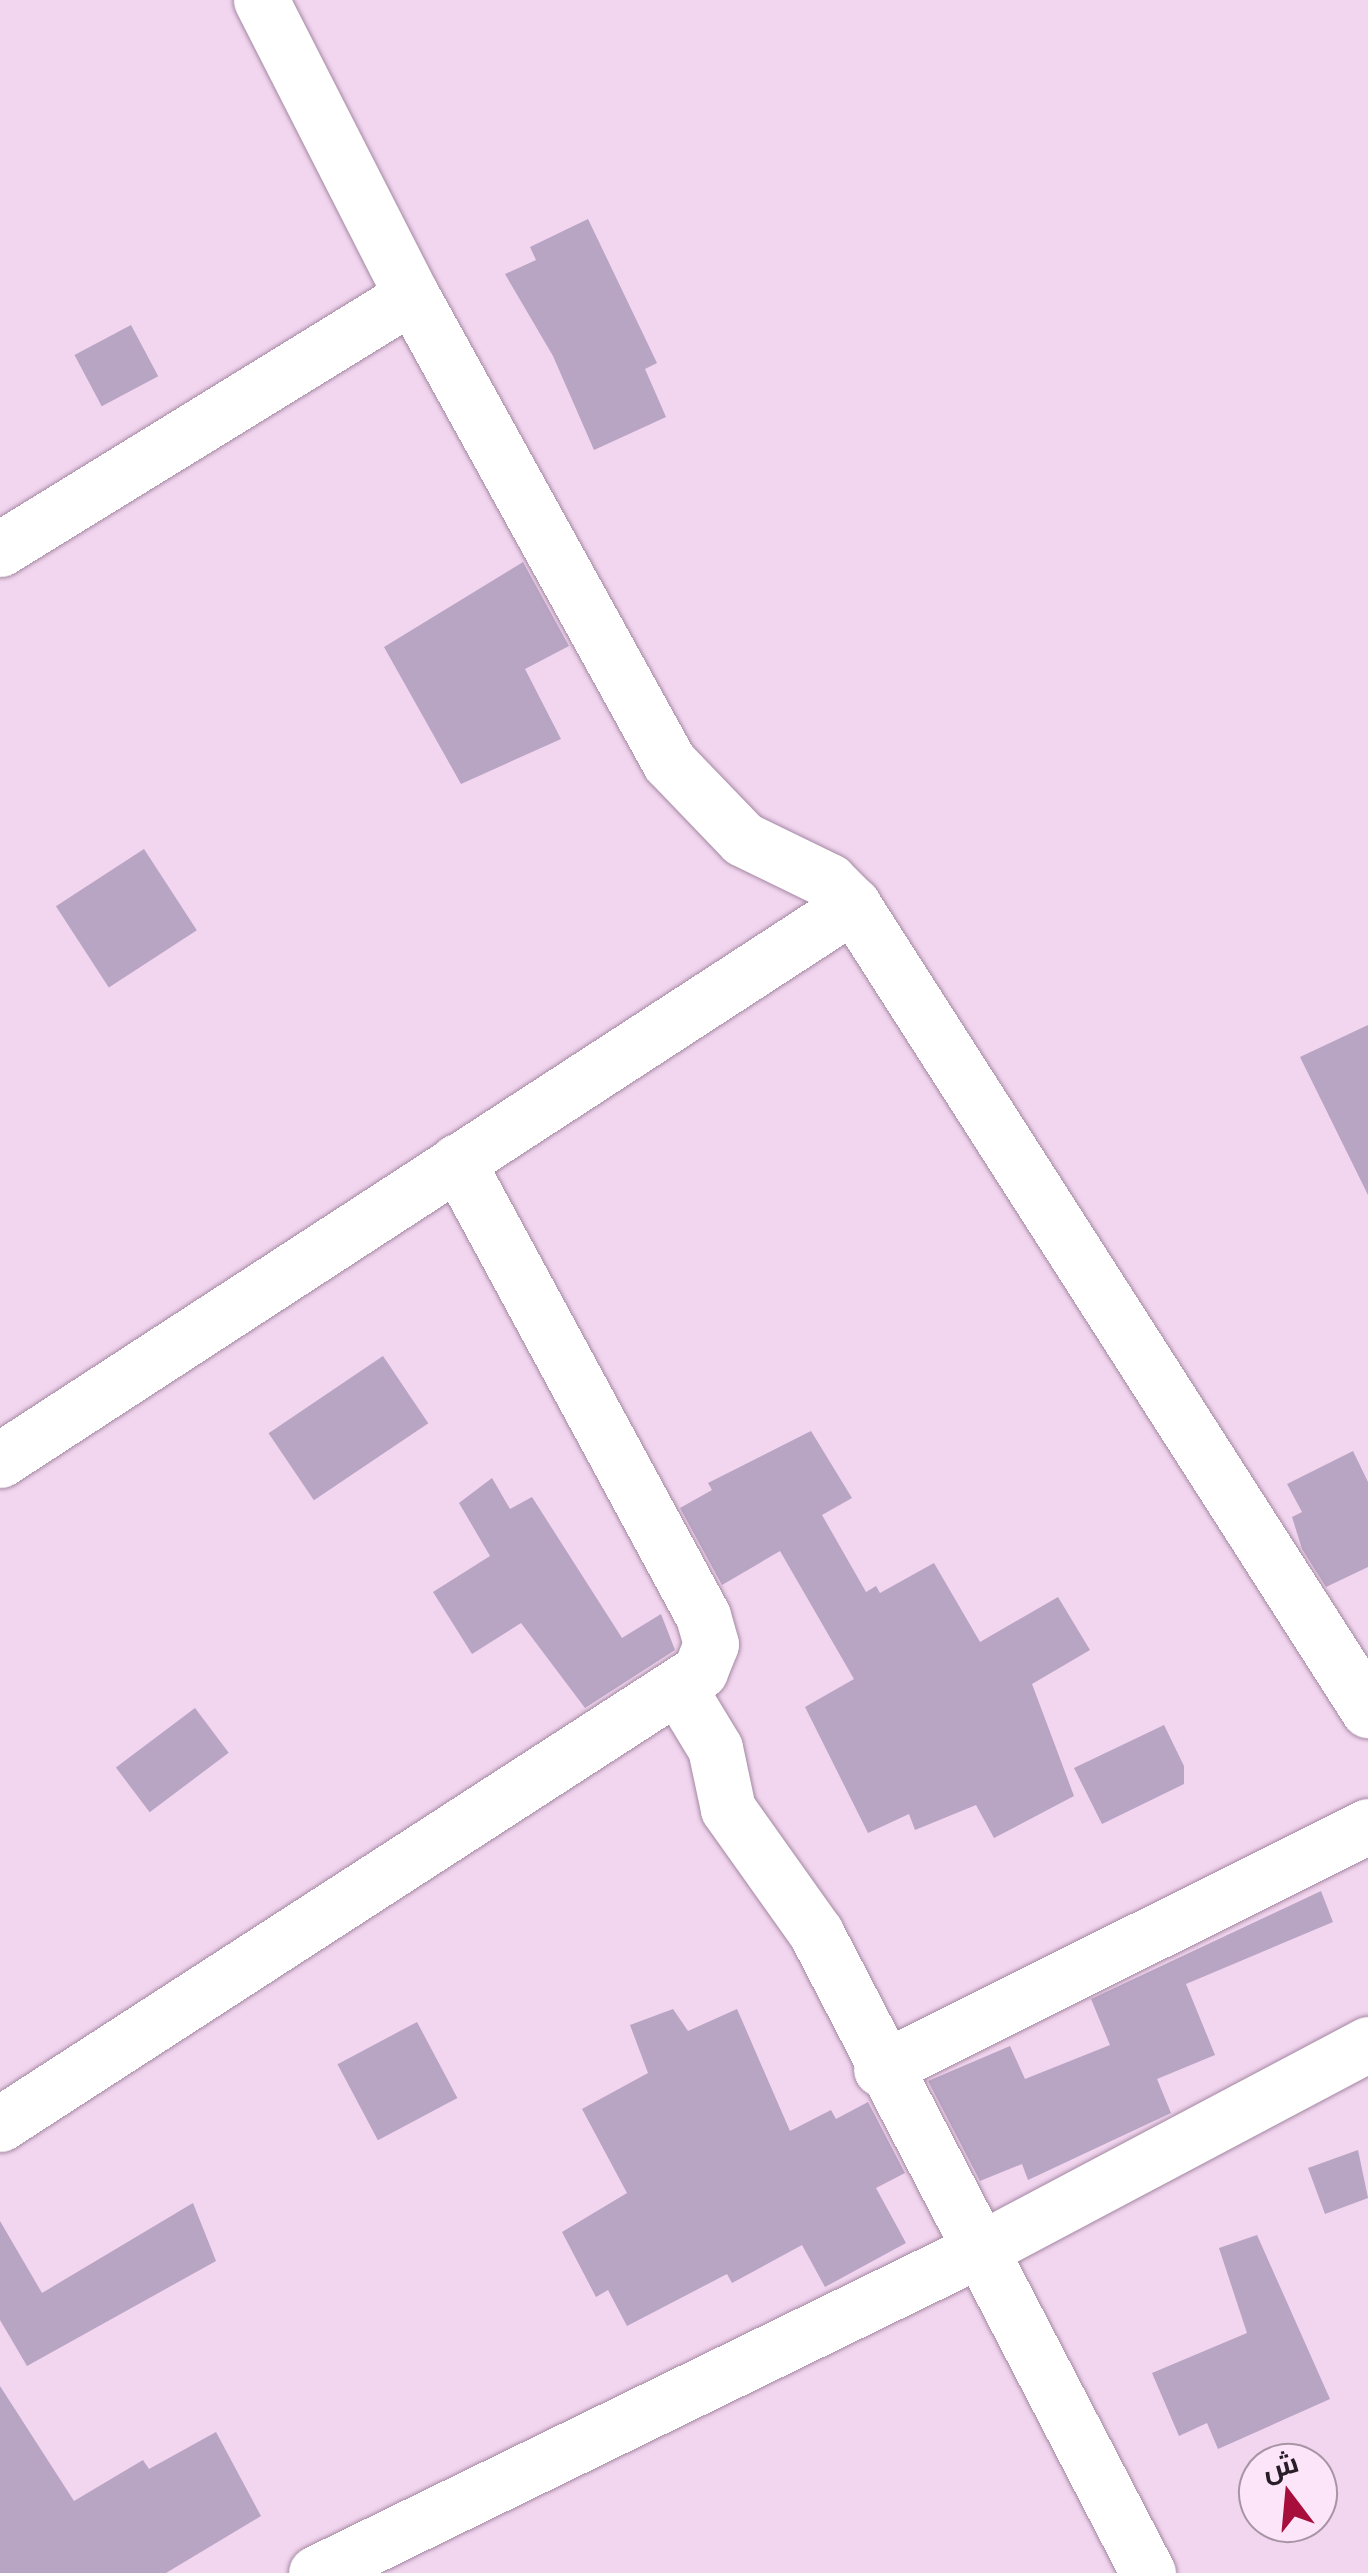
<!DOCTYPE html>
<meta charset="utf-8">
<style>
body{margin:0}
#map{position:relative;width:1368px;height:2573px;overflow:hidden;background:#f2d5ef;font-family:"Archivo Narrow",Cairo,sans-serif}
div>[style]{position:absolute}
[style*='--x']{left:calc(var(--x)*1px);top:calc(var(--y)*1px);width:calc(var(--w)*1px);rotate:calc(var(--a)*1deg)}
.building>*{inset:0;background:#b8a4c3;transform-origin:0 0}
.roads{filter:drop-shadow(0 0 2px #a388a1) drop-shadow(0 0 2px #a388a1)}
.street>*{height:55px;margin:-27.5px;padding:0 27.5px;transform-origin:27.5px;border-radius:27.5px;background:#fff}
span{translate:-50% -50%;white-space:nowrap;text-align:center;line-height:1.15;-webkit-text-stroke:8px #fce4f9;paint-order:stroke}
.north{position:absolute;left:1238px;top:2443px;width:100px;height:100px;box-sizing:border-box;background:#fce4f9;border:2px solid #a795a5;border-radius:50%;rotate:344deg;font-size:28px;font-weight:700;line-height:40px;text-align:center;color:#281e27}
.north::after{content:'';display:block;margin:auto;width:35px;height:45px;background:#a70e3c;clip-path:polygon(50% 0,100% 100%,50% 72%,0 100%)}
</style>
<div id="map">
<div class="building">
<i style="clip-path:polygon(588px 219px,657px 363px,645px 369px,666px 417px,594px 450px,553px 356px,505px 274px,536px 260px,530px 247px)"></i>
<i style="left:131px;top:325px;width:58px;height:64px;rotate:62deg"></i>
<i style="clip-path:polygon(523px 562px,569px 646px,525px 669px,561px 739px,461px 784px,384px 647px)"></i>
<i style="left:144px;top:849px;width:97px;height:105px;rotate:57deg"></i>
<i style="clip-path:polygon(1368px 1025px,1368px 1195px,1300px 1057px)"></i>
<i style="left:383px;top:1356px;width:81px;height:138px;rotate:56deg"></i>
<i style="clip-path:polygon(811px 1431px,852px 1498px,822px 1515px,866px 1592px,876px 1586px,880px 1593px,934px 1563px,980px 1642px,1058px 1597px,1090px 1650px,1032px 1684px,1074px 1796px,994px 1838px,976px 1805px,915px 1830px,909px 1814px,868px 1833px,805px 1707px,854px 1679px,780px 1551px,722px 1585px,680px 1508px,712px 1490px,708px 1483px)"></i>
<i style="clip-path:polygon(1353px 1451px,1368px 1482px,1368px 1567px,1326px 1587px,1302px 1549px,1292px 1517px,1302px 1512px,1287px 1484px)"></i>
<i style="clip-path:polygon(492px 1478px,510px 1509px,532px 1497px,622px 1638px,661px 1614px,675px 1650px,585px 1708px,521px 1623px,472px 1654px,433px 1592px,490px 1556px,459px 1503px)"></i>
<i style="left:195px;top:1708px;width:56px;height:99px;rotate:53deg"></i>
<i style="clip-path:polygon(1164px 1725px,1184px 1766px,1184px 1784px,1102px 1824px,1074px 1768px)"></i>
<i style="clip-path:polygon(1321px 1891px,1333px 1922px,1186px 1984px,1215px 2055px,1157px 2079px,1171px 2113px,1028px 2180px,1022px 2164px,980px 2181px,928px 2081px,1010px 2046px,1025px 2079px,1110px 2045px,1091px 1999px)"></i>
<i style="clip-path:polygon(673px 2009px,688px 2031px,737px 2009px,790px 2131px,831px 2110px,836px 2119px,868px 2102px,905px 2173px,876px 2188px,906px 2243px,825px 2287px,802px 2245px,732px 2283px,727px 2274px,627px 2326px,608px 2290px,596px 2297px,562px 2232px,627px 2193px,582px 2109px,648px 2073px,630px 2025px)"></i>
<i style="left:417px;top:2022px;width:86px;height:90px;rotate:62deg"></i>
<i style="clip-path:polygon(1358px 2150px,1368px 2198px,1325px 2214px,1308px 2168px)"></i>
<i style="clip-path:polygon(193px 2203px,216px 2261px,27px 2366px,0 2320px,0 2221px,42px 2293px)"></i>
<i style="clip-path:polygon(1257px 2235px,1330px 2399px,1218px 2449px,1207px 2423px,1179px 2436px,1152px 2373px,1247px 2333px,1219px 2248px)"></i>
<i style="clip-path:polygon(0 2386px,74px 2501px,143px 2460px,149px 2469px,216px 2432px,261px 2516px,166px 2573px,0 2573px)"></i>
</div>
<div class="roads">
<div class="street">
<i style="--x:261;--y:0;--w:332;--a:63"></i>
<i style="--x:412;--y:296;--w:532;--a:61.12"></i>
<i style="--x:669;--y:762;--w:107;--a:46.1"></i>
<i style="--x:743;--y:839;--w:96;--a:26"></i>
<i style="--x:829;--y:881;--w:34;--a:45"></i>
<i style="--x:853;--y:905;--w:956;--a:57.39"></i>
<i style="--x:0;--y:549;--w:483;--a:-31.6"></i>
<i style="--x:0;--y:1460;--w:1018;--a:-33.05"></i>
<i style="--x:678;--y:1687;--w:71;--a:58.8"></i>
<i style="--x:715;--y:1748;--w:62;--a:78"></i>
<i style="--x:728;--y:1809;--w:152;--a:54.6"></i>
<i style="--x:816;--y:1933;--w:721;--a:62.58"></i>
<i style="--x:881;--y:2069;--w:544;--a:-26.52"></i>
<i style="--x:0;--y:2124;--w:834;--a:-32.91"></i>
<i style="--x:700;--y:1671;--w:29;--a:-68"></i>
<i style="--x:711;--y:1644;--w:29;--a:-106"></i>
<i style="--x:703;--y:1616;--w:517;--a:-118.4"></i>
<i style="--x:316;--y:2573;--w:742;--a:-25.98"></i>
<i style="--x:983;--y:2248;--w:436;--a:-27.9"></i>
</div>
</div>
<div class="north">ش</div>
</div>
